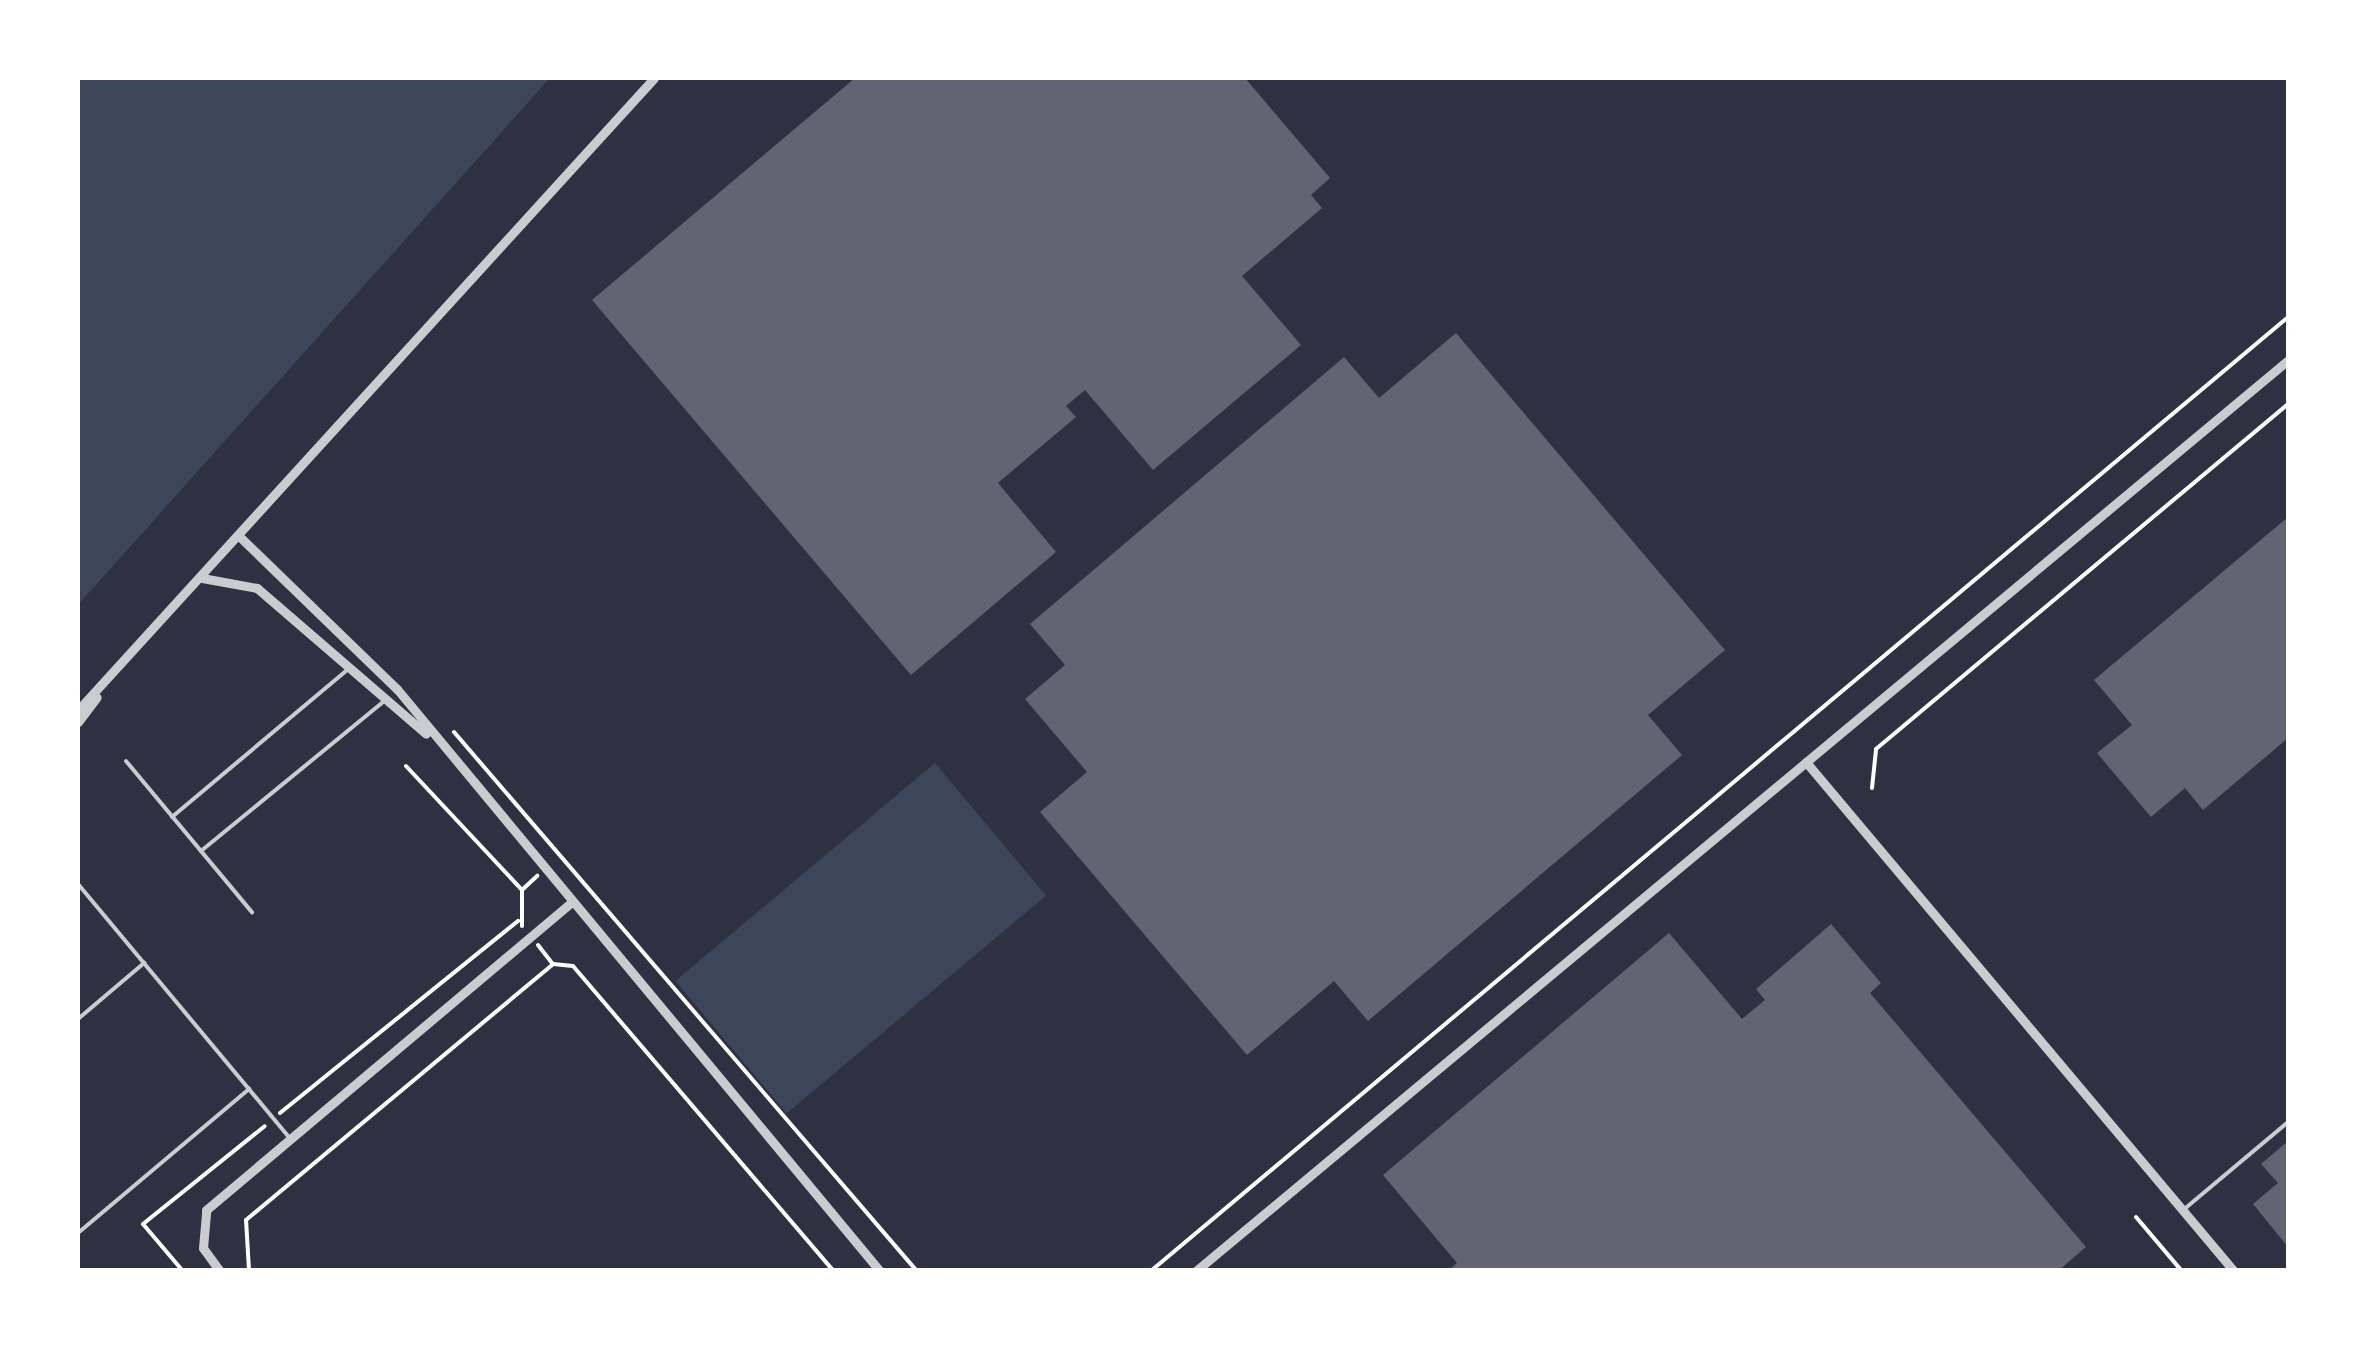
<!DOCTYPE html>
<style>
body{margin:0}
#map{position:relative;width:2366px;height:1348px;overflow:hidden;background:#2d3142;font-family:Rubik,sans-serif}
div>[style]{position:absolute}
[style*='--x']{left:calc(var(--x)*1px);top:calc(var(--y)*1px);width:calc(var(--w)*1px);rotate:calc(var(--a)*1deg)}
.green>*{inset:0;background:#3c4559;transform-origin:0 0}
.building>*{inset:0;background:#626471}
.path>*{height:4px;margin:-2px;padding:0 2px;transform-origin:2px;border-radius:2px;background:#fff}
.service>*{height:4px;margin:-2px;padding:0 2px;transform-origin:2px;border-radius:2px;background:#caccd0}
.minor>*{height:9px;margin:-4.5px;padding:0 4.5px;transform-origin:4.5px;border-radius:4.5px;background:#caccd0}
span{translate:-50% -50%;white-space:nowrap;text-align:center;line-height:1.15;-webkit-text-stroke:10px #fff;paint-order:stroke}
.frame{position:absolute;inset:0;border:80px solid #fff;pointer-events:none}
</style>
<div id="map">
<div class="green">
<i style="clip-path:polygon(78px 78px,550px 78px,78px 605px)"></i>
<i style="left:935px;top:763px;width:173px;height:339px;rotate:50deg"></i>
</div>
<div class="building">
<i style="clip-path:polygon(855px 78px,1245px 78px,1330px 178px,1311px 195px,1322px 208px,1242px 276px,1301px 345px,1153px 470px,1085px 390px,1066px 406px,1076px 417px,998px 483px,1056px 552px,911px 675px,592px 300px)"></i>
<i style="clip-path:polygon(1456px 333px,1725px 650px,1648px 715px,1682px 755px,1368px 1021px,1334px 981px,1247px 1055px,1040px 812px,1087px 772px,1025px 699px,1065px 665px,1030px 624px,1344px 357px,1379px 398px)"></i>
<i style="clip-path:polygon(2288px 517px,2288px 738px,2203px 810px,2185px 788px,2151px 817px,2097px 753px,2132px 725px,2094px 680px)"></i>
<i style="clip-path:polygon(1831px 924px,1881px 983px,1870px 993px,2086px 1247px,2059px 1270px,1449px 1270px,1457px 1263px,1383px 1175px,1669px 933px,1742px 1019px,1765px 1000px,1756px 989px)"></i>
<i style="clip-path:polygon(2288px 1141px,2288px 1247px,2253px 1204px,2278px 1183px,2261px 1164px)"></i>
</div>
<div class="path">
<i style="--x:454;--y:732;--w:709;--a:49.35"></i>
<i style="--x:406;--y:766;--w:170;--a:46.9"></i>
<i style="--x:522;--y:890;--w:36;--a:90"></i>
<i style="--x:1872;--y:788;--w:39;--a:-84"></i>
<i style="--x:1876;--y:749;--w:537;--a:-39.94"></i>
<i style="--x:522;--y:890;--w:21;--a:-43"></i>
<i style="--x:538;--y:945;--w:24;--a:52"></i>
<i style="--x:553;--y:964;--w:20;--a:6"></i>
<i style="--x:573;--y:966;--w:400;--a:49.5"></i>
<i style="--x:280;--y:1113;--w:306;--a:-38.9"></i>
<i style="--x:2136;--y:1217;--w:70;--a:49.7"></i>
<i style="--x:182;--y:1270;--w:60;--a:-130.3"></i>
<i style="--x:143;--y:1224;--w:156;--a:-38.8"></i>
<i style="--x:249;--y:1270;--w:50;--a:-93.4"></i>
<i style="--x:246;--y:1220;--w:400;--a:-39.8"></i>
<i style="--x:1152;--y:1270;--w:1483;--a:-39.99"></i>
</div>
<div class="service">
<i style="--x:126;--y:761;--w:197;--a:50.2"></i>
<i style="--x:172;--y:817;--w:229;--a:-40"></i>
<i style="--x:201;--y:851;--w:240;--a:-39.3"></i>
<i style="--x:78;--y:884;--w:329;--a:50.2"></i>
<i style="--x:78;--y:1019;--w:87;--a:-40.3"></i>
<i style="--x:2182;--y:1211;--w:138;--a:-40"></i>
<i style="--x:78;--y:1233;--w:224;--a:-40.1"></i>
</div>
<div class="minor">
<i style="--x:241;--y:538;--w:217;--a:44.1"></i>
<i style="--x:397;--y:689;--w:755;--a:50.32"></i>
<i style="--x:202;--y:578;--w:56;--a:10.3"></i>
<i style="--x:257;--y:588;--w:223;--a:40.8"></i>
<i style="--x:78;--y:710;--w:855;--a:-47.65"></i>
<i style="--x:78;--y:722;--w:31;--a:-53"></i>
<i style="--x:1806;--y:762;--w:664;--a:49.95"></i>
<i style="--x:219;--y:1270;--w:27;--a:-126"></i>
<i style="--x:203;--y:1248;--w:38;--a:-85"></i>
<i style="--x:206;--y:1210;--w:476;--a:-40.1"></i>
<i style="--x:1197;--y:1270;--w:1421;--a:-39.83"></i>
</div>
<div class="frame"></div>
</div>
